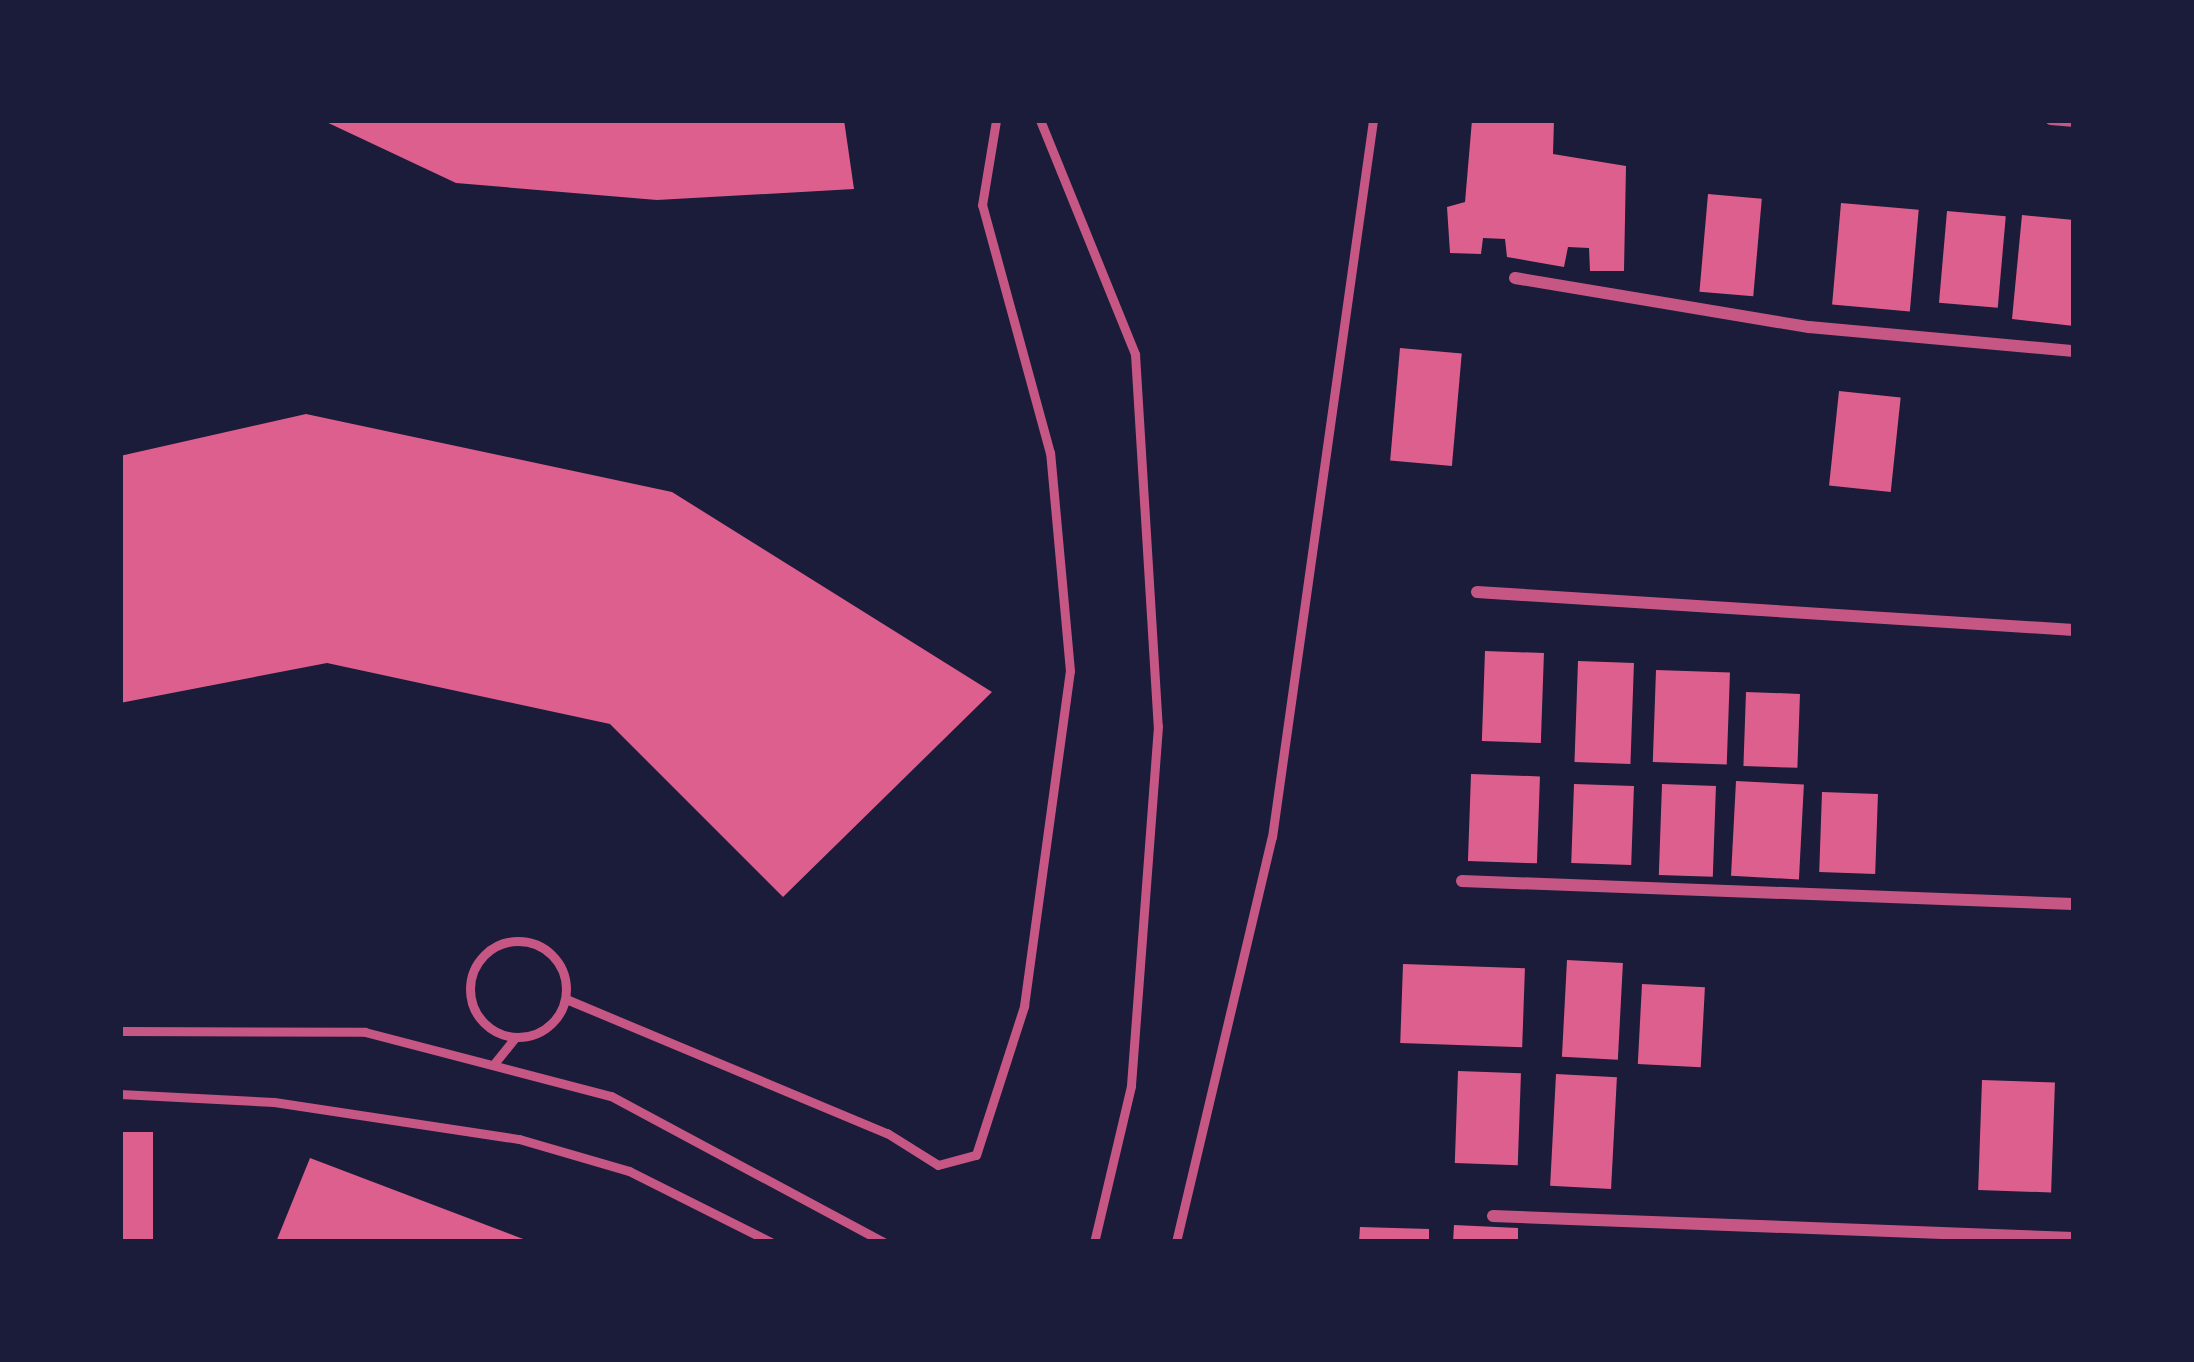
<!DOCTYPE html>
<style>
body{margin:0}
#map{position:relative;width:2194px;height:1362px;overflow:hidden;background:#1b1b3a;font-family:Raleway,sans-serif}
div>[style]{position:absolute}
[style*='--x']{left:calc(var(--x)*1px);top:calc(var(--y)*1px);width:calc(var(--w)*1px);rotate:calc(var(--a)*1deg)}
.building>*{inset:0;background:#dd5f8e;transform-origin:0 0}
.service>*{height:9px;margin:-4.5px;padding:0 4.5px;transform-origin:4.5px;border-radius:4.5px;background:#c65784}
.service>.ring{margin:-4.5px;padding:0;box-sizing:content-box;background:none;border:9px solid #c65784;border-radius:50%}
.minor>*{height:12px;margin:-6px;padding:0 6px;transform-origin:6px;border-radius:6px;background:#c65784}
span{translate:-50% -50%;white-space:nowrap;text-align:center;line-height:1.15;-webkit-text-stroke:10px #1b1b3a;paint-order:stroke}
.frame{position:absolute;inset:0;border:123px solid #1b1b3a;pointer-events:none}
</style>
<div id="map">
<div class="building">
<i style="clip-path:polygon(322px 120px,844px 120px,854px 189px,657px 200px,456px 183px)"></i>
<i style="clip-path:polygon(1472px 120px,1554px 120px,1553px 154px,1626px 166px,1624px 271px,1590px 271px,1589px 248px,1568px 247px,1564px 267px,1507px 257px,1505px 239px,1483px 238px,1481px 254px,1450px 253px,1447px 207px,1465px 202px)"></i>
<i style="left:1708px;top:194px;width:54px;height:98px;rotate:5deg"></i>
<i style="left:1841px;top:203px;width:78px;height:102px;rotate:5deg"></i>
<i style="left:1947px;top:211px;width:59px;height:92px;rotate:5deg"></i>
<i style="clip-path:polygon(2022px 215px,2074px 220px,2074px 326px,2012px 319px)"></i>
<i style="left:1400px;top:348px;width:62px;height:113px;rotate:5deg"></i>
<i style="left:1839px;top:391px;width:62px;height:95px;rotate:6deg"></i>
<i style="clip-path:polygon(306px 414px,672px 492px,992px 692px,783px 897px,610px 724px,327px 663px,120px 703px,120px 456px)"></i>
<i style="left:1485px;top:651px;width:59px;height:90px;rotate:2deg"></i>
<i style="left:1578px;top:661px;width:56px;height:101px;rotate:2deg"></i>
<i style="left:1656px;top:670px;width:74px;height:92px;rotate:2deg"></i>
<i style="left:1746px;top:692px;width:54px;height:74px;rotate:2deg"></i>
<i style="left:1471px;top:774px;width:69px;height:87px;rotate:2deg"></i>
<i style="left:1736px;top:781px;width:68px;height:95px;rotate:3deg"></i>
<i style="left:1574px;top:784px;width:60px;height:79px;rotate:2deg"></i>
<i style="left:1662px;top:784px;width:54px;height:91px;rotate:2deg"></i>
<i style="left:1822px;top:792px;width:56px;height:80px;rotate:2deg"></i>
<i style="left:1567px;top:960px;width:56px;height:97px;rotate:3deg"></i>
<i style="left:1403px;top:964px;width:122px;height:79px;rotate:2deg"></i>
<i style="left:1642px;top:984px;width:63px;height:80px;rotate:3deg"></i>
<i style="left:1458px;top:1071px;width:63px;height:92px;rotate:2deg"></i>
<i style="left:1556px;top:1074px;width:61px;height:112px;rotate:3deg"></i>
<i style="left:1982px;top:1080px;width:73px;height:110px;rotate:2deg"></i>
<i style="left:120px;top:1132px;width:33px;height:110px"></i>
<i style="clip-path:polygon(310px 1158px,531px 1242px,276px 1242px)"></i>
<i style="clip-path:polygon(1454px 1225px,1518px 1228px,1518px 1242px,1453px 1242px)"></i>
<i style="clip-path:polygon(1360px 1227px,1429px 1229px,1429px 1242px,1359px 1242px)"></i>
</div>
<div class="service">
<i style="--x:1040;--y:120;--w:253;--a:67.9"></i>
<i style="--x:1135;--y:354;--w:373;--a:86.5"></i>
<i style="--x:1158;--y:726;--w:361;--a:94.3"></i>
<i style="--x:1131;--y:1086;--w:160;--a:103.3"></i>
<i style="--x:2050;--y:120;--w:24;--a:5"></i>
<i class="ring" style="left:470px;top:941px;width:87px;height:87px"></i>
<i style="--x:566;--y:999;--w:348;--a:22.7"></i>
<i style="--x:887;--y:1133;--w:60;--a:32.1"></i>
<i style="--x:938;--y:1165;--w:39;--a:-15"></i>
<i style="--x:976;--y:1155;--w:157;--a:-72.1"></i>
<i style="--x:1024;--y:1006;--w:338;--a:-82.2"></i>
<i style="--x:1070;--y:671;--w:219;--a:-95.2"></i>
<i style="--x:1050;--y:453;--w:257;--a:-105.3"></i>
<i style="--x:982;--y:205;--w:86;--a:-80.6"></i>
<i style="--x:120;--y:1031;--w:245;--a:0.2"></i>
<i style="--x:365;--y:1032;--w:254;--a:14.6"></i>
<i style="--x:611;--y:1096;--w:309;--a:28.2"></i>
<i style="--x:493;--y:1065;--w:36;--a:-51"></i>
<i style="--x:120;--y:1094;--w:154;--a:3"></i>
<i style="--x:274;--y:1102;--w:248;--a:8.6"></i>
<i style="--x:519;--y:1139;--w:115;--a:16.2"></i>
<i style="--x:629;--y:1171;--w:159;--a:26.6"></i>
<i style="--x:1176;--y:1242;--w:416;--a:-76.7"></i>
<i style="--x:1272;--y:837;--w:724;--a:-81.98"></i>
</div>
<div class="minor">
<i style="--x:1515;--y:278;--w:298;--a:9.5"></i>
<i style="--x:1809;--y:327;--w:266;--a:5.2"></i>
<i style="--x:1477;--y:592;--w:598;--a:3.64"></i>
<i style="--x:1462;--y:881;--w:612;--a:2.15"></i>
<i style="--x:1493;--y:1216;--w:581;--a:2.17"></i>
</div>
<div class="frame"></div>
</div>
